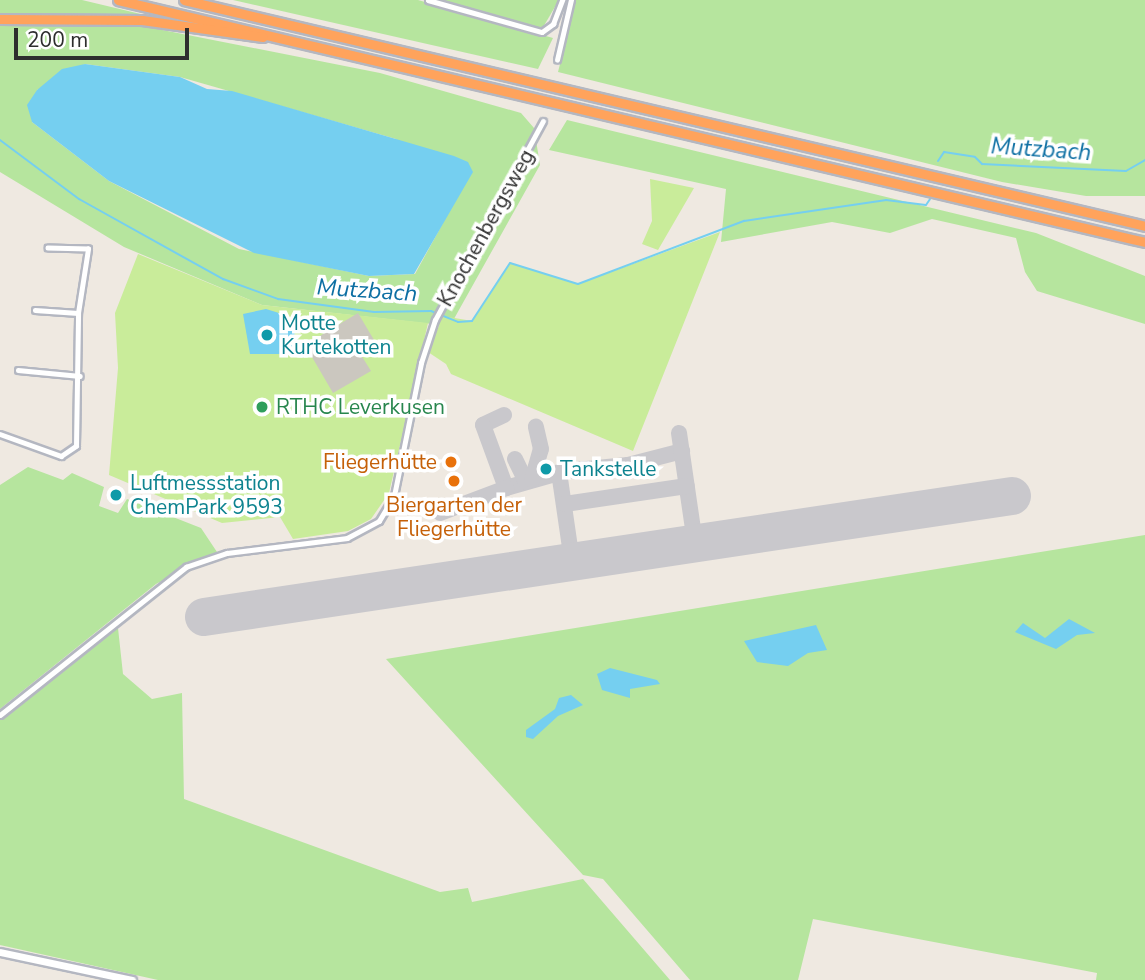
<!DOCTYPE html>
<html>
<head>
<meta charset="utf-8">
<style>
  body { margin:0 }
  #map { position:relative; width:1145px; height:980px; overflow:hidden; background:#efe9e1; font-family:"Nunito Sans",sans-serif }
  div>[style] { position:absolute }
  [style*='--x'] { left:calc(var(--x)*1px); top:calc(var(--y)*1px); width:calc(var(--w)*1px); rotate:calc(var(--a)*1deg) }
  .green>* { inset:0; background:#b6e59e }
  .pitch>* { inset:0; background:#c9ec9a }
  .water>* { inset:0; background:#75cff0 }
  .stream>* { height:2px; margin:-1px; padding:0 1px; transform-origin:1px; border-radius:1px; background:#75cff0 }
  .taxiway>* { height:16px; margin:-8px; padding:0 8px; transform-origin:8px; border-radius:8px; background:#c9c8cc }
  .runway>* { height:38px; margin:-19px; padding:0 19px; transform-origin:19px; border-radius:19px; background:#c9c8cc }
  .building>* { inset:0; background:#cbc7bf }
  .roads { filter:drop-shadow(2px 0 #b4b7c1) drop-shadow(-2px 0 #b4b7c1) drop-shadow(0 2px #b4b7c1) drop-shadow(0 -2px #b4b7c1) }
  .street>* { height:4.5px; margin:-2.25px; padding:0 2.25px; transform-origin:2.25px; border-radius:2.25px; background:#fff }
  .secondary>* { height:7px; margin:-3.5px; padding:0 3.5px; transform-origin:3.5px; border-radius:3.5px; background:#fff }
  .highway>* { height:9px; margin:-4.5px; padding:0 4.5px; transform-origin:4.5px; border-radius:4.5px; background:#ffa35c }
  .dots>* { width:19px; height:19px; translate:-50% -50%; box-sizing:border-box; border:4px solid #fff; border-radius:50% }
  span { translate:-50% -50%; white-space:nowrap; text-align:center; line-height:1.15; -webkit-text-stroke:7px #fff; paint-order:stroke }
  .street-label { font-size:21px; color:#2e2e2e }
  .culture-label { font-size:21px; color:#0d838f }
  .left { translate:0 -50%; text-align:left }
  .leisure-label { font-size:21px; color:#27864d }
  .food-label { font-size:21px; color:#c56008 }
  .right { translate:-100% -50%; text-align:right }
  .water-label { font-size:23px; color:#0d6fa3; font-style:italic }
  .scale { position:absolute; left:14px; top:28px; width:175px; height:32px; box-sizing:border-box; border:4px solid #2e2e2e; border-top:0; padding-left:9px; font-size:21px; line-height:24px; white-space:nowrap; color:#2e2e2e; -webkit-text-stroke:5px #fff; paint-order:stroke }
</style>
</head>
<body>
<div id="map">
  <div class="green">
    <i style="clip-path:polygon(0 0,82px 0,149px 16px,0 15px)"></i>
    <i style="clip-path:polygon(233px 0,418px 0,553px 38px,538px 69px)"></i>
    <i style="clip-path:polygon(437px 0,559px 0,542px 29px)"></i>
    <i style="clip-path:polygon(576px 0,1145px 0,1145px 196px,1086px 196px,1002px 182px,558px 72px)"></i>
    <i style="clip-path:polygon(evenodd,0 23px,132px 24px,380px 73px,521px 113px,534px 128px,540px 165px,450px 326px,262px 305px,124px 247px,0 172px,0 23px,85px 64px,180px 77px,396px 139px,443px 223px,415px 274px,369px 276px,239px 249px,109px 181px,32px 122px,37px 90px,85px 64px)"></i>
    <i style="clip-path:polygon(567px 120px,1036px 233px,1145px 276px,1145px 324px,1037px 291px,1025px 272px,1016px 238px,932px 219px,890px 233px,832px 222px,721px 242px,726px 189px,549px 150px)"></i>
    <i style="clip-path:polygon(28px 467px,63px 480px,72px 473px,104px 487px,99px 506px,118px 513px,127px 499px,201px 528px,217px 552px,156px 584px,0 709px,0 485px)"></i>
    <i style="clip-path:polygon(1145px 535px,1145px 980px,1096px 980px,1097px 973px,813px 919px,798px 980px,690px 980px,603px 879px,583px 875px,386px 659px)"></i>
    <i style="clip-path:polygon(118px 628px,123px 674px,152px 699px,182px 693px,184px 799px,440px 892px,468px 888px,472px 902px,583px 879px,670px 980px,158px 980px,0 945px,0 720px)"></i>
  </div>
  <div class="pitch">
    <i style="clip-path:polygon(650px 179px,694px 188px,658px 250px,642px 244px,652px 221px)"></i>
    <i style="clip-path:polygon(720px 232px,633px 451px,451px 374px,446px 364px,428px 352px,443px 316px,472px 321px,510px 263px,578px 284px)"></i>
    <i style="clip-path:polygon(138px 254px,262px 305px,428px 323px,389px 493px,371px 519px,348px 531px,293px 539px,280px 517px,222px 523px,109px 475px,118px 368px,115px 313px)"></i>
  </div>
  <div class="water">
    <i style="clip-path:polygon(85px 64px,180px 77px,207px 89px,232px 91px,454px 156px,468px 162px,473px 172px,414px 274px,369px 276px,254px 253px,109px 181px,32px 122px,27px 105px,37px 90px,62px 69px)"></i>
    <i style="clip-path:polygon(266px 309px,279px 313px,295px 331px,291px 354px,250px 354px,243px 314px)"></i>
    <i style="clip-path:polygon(1069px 619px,1095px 633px,1077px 635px,1056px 649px,1015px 632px,1023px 623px,1045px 638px)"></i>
    <i style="clip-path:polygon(816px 625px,827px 650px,808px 653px,788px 666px,757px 662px,744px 641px)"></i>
    <i style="clip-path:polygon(610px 668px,657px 680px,660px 684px,630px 689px,630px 698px,602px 690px,597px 674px)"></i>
    <i style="clip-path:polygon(571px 695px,583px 705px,558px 716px,533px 739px,526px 737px,526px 730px,555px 709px,559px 698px)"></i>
  </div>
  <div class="stream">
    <i style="--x:0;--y:140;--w:99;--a:36.8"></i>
    <i style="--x:79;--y:199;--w:165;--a:29.1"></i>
    <i style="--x:223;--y:279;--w:59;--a:20"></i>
    <i style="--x:278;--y:299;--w:97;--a:7.7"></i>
    <i style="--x:374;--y:312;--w:57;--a:-1"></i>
    <i style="--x:431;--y:311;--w:29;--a:22"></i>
    <i style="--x:458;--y:322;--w:14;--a:-4"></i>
    <i style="--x:472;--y:321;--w:69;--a:-56.8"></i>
    <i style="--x:510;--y:263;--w:71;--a:17.2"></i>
    <i style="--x:578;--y:284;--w:178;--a:-20.8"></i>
    <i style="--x:744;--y:221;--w:144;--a:-8.4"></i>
    <i style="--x:886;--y:200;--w:40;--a:7.1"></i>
    <i style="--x:926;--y:205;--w:7;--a:-56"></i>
    <i style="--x:938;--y:161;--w:11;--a:-56"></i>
    <i style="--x:944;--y:152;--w:31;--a:9"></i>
    <i style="--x:975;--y:157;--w:10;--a:45"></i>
    <i style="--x:982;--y:164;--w:144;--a:2.8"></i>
    <i style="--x:1126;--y:171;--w:22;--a:-30"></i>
  </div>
  <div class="taxiway">
    <i style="--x:504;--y:415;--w:23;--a:155"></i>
    <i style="--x:483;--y:425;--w:67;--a:69.9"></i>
    <i style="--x:506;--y:488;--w:62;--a:-15.8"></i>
    <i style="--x:566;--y:471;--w:62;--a:-5.5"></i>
    <i style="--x:628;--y:465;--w:56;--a:-14.5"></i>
    <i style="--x:679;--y:433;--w:111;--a:81.7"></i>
    <i style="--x:515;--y:459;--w:25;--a:64"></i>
    <i style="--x:559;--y:472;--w:90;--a:81.7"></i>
    <i style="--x:532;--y:480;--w:32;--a:-74"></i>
    <i style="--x:541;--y:449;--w:23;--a:-103"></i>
    <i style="--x:565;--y:504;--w:123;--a:-8.4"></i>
    <i style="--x:440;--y:513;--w:71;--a:-20.7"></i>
  </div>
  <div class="runway">
    <i style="--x:204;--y:617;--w:817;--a:-8.52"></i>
  </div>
  <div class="building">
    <i style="clip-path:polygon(358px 313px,377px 345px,361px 355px,371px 371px,333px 393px,305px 345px)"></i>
  </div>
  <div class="roads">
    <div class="street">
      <i style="--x:428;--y:0;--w:118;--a:15.7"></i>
      <i style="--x:542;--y:32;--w:14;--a:-36"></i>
      <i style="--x:553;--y:24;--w:26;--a:-69"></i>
      <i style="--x:557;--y:60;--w:62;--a:-76.9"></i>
      <i style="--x:35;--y:310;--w:43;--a:4"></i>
      <i style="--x:18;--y:370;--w:62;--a:5.5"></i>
      <i style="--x:0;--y:434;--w:65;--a:19.8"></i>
      <i style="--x:61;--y:456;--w:18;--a:-34"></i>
      <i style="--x:76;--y:446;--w:133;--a:-89.1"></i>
      <i style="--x:78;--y:313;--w:65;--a:-81.1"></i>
      <i style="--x:88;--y:249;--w:40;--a:-178.6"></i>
      <i style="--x:0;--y:715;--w:238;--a:-38.5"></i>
      <i style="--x:186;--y:567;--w:43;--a:-18.9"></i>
      <i style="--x:227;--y:553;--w:121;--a:-7.1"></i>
      <i style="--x:347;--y:538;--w:36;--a:-28"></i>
      <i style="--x:379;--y:521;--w:29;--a:-59"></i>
      <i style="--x:394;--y:496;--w:136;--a:-78.5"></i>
      <i style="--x:421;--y:363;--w:45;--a:-72"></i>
      <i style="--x:435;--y:320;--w:226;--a:-61.5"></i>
    </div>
    <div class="secondary">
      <i style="--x:0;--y:952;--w:135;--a:12"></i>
    </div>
    <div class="highway">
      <i style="--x:118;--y:0;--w:1055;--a:13.26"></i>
      <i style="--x:184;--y:0;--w:987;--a:13.23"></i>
      <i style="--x:0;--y:19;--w:142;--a:0.4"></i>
      <i style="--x:142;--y:20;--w:122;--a:8"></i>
    </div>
  </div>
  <div class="dots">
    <i style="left:267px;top:335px;background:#0f9aa8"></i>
    <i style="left:262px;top:407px;background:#2e9e5b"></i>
    <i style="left:451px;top:462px;background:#e8710a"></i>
    <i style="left:546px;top:469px;background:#0f9aa8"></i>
    <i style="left:454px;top:481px;background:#e8710a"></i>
    <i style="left:116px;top:495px;background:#0f9aa8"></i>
  </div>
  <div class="street-label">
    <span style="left:486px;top:228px;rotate:-61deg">Knochenbergsweg</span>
  </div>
  <div class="culture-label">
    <span class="left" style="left:281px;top:335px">Motte<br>Kurtekotten</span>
    <span class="left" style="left:560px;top:469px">Tankstelle</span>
    <span class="left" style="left:130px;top:495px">Luftmessstation<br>ChemPark 9593</span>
  </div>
  <div class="leisure-label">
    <span class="left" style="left:276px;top:407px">RTHC Leverkusen</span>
  </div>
  <div class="food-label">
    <span class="right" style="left:437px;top:462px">Fliegerhütte</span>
    <span style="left:454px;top:517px">Biergarten der<br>Fliegerhütte</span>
  </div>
  <div class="water-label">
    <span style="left:1041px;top:150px;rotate:4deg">Mutzbach</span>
    <span style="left:367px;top:291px;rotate:4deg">Mutzbach</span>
  </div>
  <div class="scale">200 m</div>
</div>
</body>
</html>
